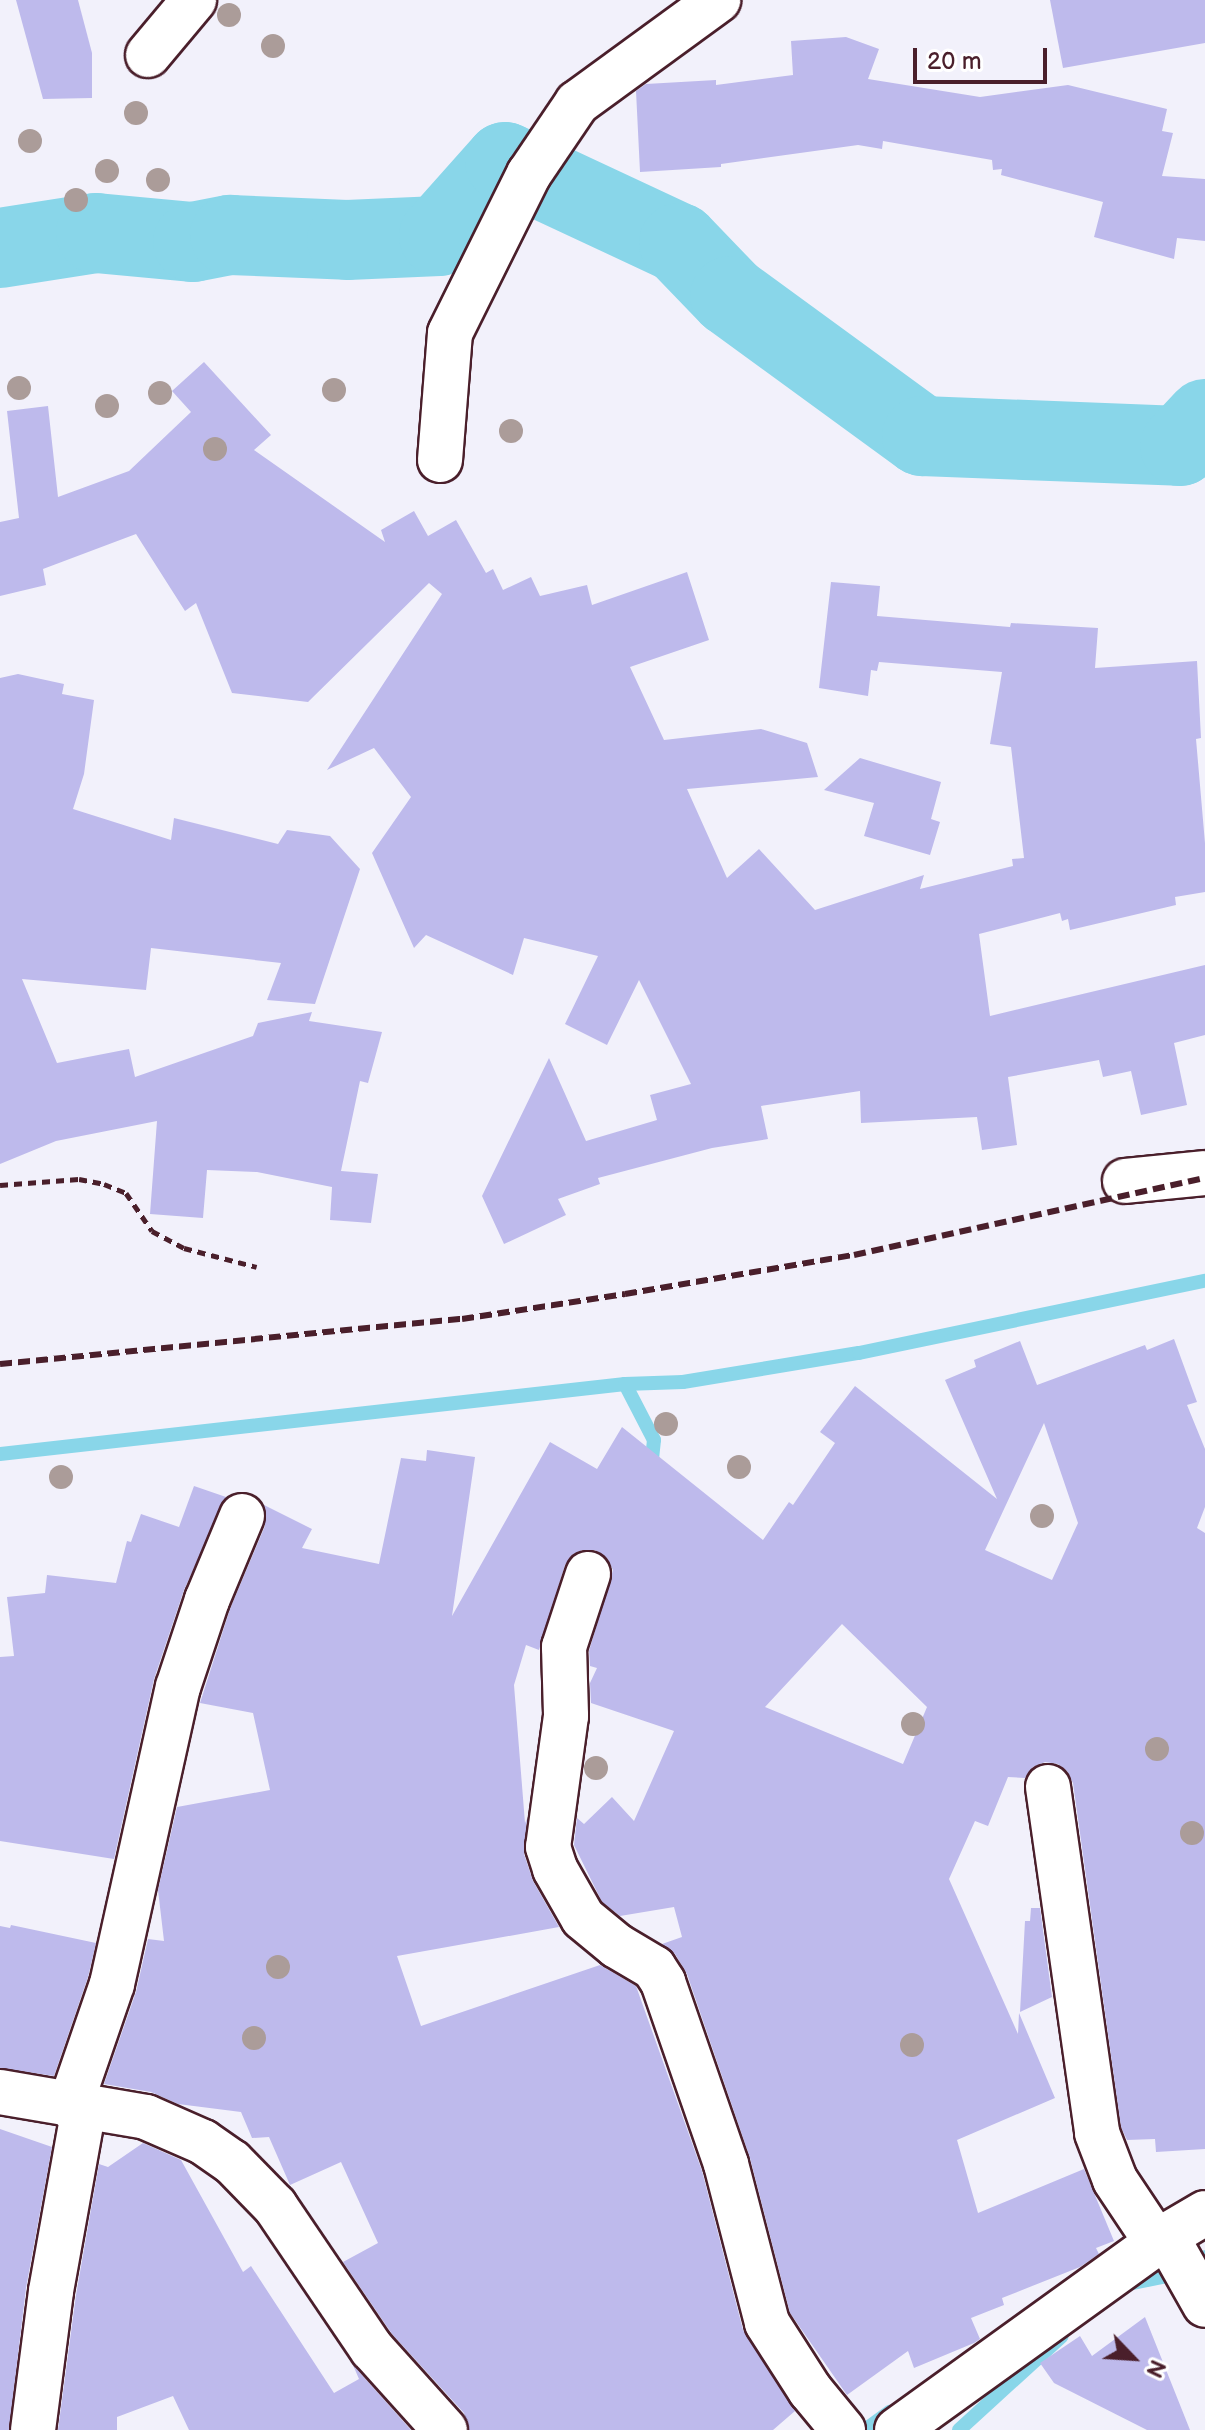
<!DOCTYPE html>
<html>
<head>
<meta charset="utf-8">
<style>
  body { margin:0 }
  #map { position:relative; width:1205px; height:2430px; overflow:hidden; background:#f2f1fb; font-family:"Balsamiq Sans",sans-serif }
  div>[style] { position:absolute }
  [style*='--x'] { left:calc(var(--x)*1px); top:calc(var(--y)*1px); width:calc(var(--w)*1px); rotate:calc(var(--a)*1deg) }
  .stream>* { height:14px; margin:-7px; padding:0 7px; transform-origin:7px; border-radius:7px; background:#89d6e9 }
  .river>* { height:80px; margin:-40px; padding:0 40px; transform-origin:40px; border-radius:40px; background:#89d6e9 }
  .building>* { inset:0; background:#bebaec }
  .path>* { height:5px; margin-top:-2.5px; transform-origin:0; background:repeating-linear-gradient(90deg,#4a1f2b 0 8px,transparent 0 14px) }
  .roads { filter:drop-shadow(2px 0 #4a1f2b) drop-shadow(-2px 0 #4a1f2b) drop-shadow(0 2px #4a1f2b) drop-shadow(0 -2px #4a1f2b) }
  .minor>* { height:44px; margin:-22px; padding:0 22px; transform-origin:22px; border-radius:22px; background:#fff }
  .rail>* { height:6px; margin-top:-3px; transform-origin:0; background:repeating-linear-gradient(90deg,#4a1f2b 0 12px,transparent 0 18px) }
  .trees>* { width:24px; height:24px; margin:-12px; border-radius:50%; background:#ab9c99 }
  span { translate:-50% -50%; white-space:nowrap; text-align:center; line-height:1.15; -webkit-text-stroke:6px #fff; paint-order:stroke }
  .north { position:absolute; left:1093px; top:2318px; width:80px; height:80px; -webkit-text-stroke:6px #fff; paint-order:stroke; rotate:115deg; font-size:22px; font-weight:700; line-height:32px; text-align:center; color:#4a1f2b }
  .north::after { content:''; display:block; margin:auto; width:28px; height:36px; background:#4a1f2b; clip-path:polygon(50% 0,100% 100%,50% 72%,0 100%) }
  .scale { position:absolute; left:913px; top:48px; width:134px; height:36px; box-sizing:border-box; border:4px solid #4a1f2b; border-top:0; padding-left:10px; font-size:24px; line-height:28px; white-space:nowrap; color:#4a1f2b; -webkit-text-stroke:6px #fff; paint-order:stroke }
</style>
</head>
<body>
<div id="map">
  <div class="stream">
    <i style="--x:625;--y:1384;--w:63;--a:62.6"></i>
    <i style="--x:654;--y:1440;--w:28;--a:96"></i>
    <i style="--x:0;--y:1454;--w:629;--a:-6.39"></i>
    <i style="--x:625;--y:1384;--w:58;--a:-2"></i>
    <i style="--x:683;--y:1382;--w:178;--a:-9.4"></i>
    <i style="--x:859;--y:1353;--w:353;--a:-11.8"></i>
    <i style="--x:1128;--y:2284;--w:59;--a:-11.7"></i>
    <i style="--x:1186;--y:2272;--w:24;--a:-38"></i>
    <i style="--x:865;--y:2430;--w:31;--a:-36"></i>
    <i style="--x:959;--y:2430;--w:139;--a:-42.4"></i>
  </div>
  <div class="river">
    <i style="--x:0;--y:248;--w:97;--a:-8.9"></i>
    <i style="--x:96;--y:233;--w:97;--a:5.3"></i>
    <i style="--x:193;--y:242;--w:38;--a:-11"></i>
    <i style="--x:230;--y:235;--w:117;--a:2.4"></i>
    <i style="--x:347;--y:240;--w:92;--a:-2.5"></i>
    <i style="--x:439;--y:236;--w:99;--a:-48.3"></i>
    <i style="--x:505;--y:162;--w:192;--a:25"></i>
    <i style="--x:679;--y:243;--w:74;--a:46.1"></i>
    <i style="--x:730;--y:296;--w:238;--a:36.1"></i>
    <i style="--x:922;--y:436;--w:258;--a:2.2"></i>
    <i style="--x:1180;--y:446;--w:37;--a:-47"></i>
  </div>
  <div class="building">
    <i style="clip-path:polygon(16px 0,78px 0,92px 53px,92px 98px,43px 99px)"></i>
    <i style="clip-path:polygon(1050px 0,1205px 0,1205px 43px,1063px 68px)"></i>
    <i style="clip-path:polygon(846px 37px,879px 49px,868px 79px,980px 97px,1068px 85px,1167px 109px,1162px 131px,1173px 133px,1162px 176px,1205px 179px,1205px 241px,1177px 238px,1174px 259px,1094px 237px,1103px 202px,1001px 175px,1002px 169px,993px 170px,992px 160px,883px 141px,882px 149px,858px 145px,721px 164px,721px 167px,640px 172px,636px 91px,646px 84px,716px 80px,716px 85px,793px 75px,791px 41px)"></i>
    <i style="clip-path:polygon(204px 362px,271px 435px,254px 450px,385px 542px,381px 530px,414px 511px,428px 536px,456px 520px,486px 573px,493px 569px,503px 590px,531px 577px,540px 596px,587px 585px,592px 605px,687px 572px,709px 640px,630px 667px,664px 740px,761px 729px,807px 743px,818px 777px,687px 789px,727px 878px,759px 849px,815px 910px,924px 875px,920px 889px,1013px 866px,1012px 859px,1024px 858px,1011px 747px,990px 744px,1002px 672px,879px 662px,877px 671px,871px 670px,868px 696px,819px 688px,831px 582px,880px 586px,877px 616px,1010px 627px,1011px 623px,1098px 628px,1095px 668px,1197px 661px,1201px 738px,1196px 739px,1205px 843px,1205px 892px,1175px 897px,1176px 905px,1070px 930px,1068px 919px,1062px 921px,1060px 913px,979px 934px,990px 1016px,1205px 965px,1205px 1035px,1174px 1043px,1187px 1105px,1141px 1115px,1131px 1071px,1103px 1077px,1099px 1060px,1008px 1077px,1017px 1145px,982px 1150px,977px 1117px,861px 1123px,860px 1091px,761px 1106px,768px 1139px,712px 1148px,598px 1178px,600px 1184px,558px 1199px,566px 1215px,504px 1244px,482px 1196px,549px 1058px,586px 1141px,657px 1120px,650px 1095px,691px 1084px,639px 980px,607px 1045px,565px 1024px,598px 956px,524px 938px,513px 975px,426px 935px,414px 948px,372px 853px,411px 797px,374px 748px,327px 770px,442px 594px,429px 583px,308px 702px,232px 693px,196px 603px,185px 611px,136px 534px,43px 569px,46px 585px,0 596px,0 522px,19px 518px,7px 411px,48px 406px,58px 497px,129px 471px,191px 412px,172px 391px)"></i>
    <i style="clip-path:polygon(18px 674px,64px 684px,62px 694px,94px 700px,84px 774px,73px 809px,171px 840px,174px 818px,278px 844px,287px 830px,330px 836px,360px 869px,315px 1004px,267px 1000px,281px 963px,151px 948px,146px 990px,22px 979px,57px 1063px,129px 1049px,135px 1077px,253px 1036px,258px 1023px,312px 1012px,309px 1021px,382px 1032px,368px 1083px,360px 1081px,341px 1171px,378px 1174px,371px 1223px,330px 1220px,332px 1187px,257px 1172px,207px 1170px,203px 1218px,150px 1214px,157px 1121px,56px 1141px,0 1164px,0 678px)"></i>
    <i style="clip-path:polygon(860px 758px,941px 782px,931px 819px,940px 822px,930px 855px,864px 836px,874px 803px,824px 790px)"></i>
    <i style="clip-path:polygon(evenodd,1174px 1339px,1197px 1402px,1187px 1405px,1205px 1449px,1205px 1507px,1197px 1528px,1205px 1533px,1205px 2149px,1156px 2152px,1155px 2139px,1127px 2140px,1121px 2127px,1073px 1783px,1067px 1771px,1058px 1764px,1045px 1762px,1033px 1767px,1025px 1778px,1008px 1777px,988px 1826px,975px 1821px,949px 1879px,1018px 2034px,1019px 2013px,1055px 2098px,957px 2140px,978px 2213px,1084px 2169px,1114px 2241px,1096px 2248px,1099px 2254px,1080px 2267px,1002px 2298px,1004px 2305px,971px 2318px,980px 2339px,974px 2343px,914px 2368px,908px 2351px,847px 2395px,790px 2313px,750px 2158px,687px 1974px,675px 1954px,662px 1944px,682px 1937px,674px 1907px,620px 1916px,602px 1902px,574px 1845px,577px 1818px,584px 1824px,612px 1797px,634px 1821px,674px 1731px,591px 1703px,590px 1683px,597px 1668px,590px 1666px,589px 1651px,613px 1570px,607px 1558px,595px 1550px,582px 1550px,572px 1555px,565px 1565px,539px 1650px,526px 1645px,514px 1685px,525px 1823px,527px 1819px,524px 1854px,533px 1881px,559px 1927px,397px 1956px,421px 2026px,600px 1965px,636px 1986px,702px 2171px,743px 2330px,795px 2411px,773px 2430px,469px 2430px,464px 2413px,392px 2334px,343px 2262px,378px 2243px,341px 2162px,290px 2185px,269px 2137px,252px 2138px,241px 2112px,178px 2104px,151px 2092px,104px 2084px,136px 1992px,148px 1939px,164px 1941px,158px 1890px,177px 1807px,270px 1790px,253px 1713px,200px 1703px,230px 1609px,265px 1526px,264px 1505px,312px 1529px,302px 1548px,379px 1564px,401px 1458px,426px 1461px,427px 1450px,475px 1457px,452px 1616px,550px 1442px,597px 1469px,622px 1427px,763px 1540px,789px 1502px,793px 1505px,835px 1443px,820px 1432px,855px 1386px,997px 1499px,945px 1380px,976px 1367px,974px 1360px,1020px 1341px,1037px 1385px,1145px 1345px,1147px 1350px,1174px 1339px,1044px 1423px,1078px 1523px,1052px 1580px,985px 1550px,1044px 1423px,1174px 1339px,842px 1624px,927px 1707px,903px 1764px,765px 1707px,842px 1624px)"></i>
    <i style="clip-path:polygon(194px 1486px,226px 1497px,184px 1590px,154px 1679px,114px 1859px,0 1841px,0 1657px,14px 1656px,7px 1597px,45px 1593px,47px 1575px,116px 1583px,127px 1541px,131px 1542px,141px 1514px,179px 1527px)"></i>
    <i style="clip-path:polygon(1031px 1908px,1040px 1908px,1052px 1997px,1020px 2012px,1025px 1921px,1030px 1921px)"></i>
    <i style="clip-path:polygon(11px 1925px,96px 1943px,88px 1977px,54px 2076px,0 2068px,0 1926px,10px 1928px)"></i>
    <i style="clip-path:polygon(0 2129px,52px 2147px,26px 2288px,9px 2430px,0 2430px)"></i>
    <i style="clip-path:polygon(143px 2143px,181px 2160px,243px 2272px,251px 2266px,334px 2393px,359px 2379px,353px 2365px,411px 2430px,189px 2430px,173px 2396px,117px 2417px,117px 2430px,58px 2430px,76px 2295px,99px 2164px,108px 2167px)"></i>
    <i style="clip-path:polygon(1145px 2317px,1190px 2430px,1147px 2430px,1054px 2383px,1040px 2363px,1080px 2336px,1092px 2356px)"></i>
  </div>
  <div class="path">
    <i style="--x:0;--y:1185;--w:79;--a:-4.3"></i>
    <i style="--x:79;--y:1179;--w:25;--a:11"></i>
    <i style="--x:104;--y:1184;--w:24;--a:22"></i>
    <i style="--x:126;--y:1193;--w:46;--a:55.6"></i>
    <i style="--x:152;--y:1231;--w:36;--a:28"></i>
    <i style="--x:184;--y:1248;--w:75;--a:14.6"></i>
  </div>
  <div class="roads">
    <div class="minor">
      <i style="--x:148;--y:55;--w:72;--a:-50.1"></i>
      <i style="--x:440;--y:460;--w:127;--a:-85.5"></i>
      <i style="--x:450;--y:333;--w:178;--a:-63.6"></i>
      <i style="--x:529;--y:174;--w:86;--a:-55.9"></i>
      <i style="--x:577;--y:103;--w:175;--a:-36.1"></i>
      <i style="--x:1125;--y:1181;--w:80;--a:-5.7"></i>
      <i style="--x:588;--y:1574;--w:77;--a:108.2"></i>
      <i style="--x:564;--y:1647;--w:69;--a:88.3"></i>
      <i style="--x:566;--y:1716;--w:132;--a:97.8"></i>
      <i style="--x:548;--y:1847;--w:23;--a:72"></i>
      <i style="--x:555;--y:1869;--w:56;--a:60.3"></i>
      <i style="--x:583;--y:1918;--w:44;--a:39.5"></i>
      <i style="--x:617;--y:1946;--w:43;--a:30.7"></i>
      <i style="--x:654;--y:1968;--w:17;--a:57"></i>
      <i style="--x:663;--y:1982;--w:193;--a:70.9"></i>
      <i style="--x:726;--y:2164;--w:164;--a:75.5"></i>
      <i style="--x:767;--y:2323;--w:80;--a:57.3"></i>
      <i style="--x:810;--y:2390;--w:52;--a:50.5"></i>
      <i style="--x:1048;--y:1787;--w:349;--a:81.9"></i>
      <i style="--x:1097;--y:2133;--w:50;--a:69"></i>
      <i style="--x:1115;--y:2180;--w:76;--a:56.3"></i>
      <i style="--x:0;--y:2092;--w:148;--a:9.7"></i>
      <i style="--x:146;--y:2117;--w:62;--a:23.7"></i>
      <i style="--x:203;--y:2142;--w:35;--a:35"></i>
      <i style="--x:232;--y:2162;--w:62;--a:45.7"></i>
      <i style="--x:275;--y:2206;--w:173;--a:55.9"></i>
      <i style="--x:372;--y:2349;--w:109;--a:48"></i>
      <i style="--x:1166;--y:2236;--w:79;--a:60.5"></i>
      <i style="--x:33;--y:2430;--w:140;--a:-82.6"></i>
      <i style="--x:51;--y:2291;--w:180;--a:-79.8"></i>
      <i style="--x:83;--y:2114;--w:15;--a:-148"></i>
      <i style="--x:70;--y:2106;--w:129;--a:-71"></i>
      <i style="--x:112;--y:1984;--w:304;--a:-77.5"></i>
      <i style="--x:178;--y:1687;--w:92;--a:-71.6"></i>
      <i style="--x:207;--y:1600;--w:91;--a:-67.4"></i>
      <i style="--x:897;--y:2430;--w:332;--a:-35.8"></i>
      <i style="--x:1166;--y:2236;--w:45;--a:-30.5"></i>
    </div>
  </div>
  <div class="rail">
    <i style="--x:0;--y:1364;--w:464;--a:-5.6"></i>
    <i style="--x:462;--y:1319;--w:165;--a:-8.7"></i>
    <i style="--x:625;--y:1294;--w:232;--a:-9.7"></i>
    <i style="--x:854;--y:1255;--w:359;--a:-12.4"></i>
  </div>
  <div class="trees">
    <i style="left:229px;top:15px"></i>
    <i style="left:273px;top:46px"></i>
    <i style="left:136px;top:113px"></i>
    <i style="left:30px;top:141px"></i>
    <i style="left:107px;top:171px"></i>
    <i style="left:158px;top:180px"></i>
    <i style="left:76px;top:200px"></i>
    <i style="left:19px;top:388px"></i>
    <i style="left:334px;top:390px"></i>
    <i style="left:160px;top:393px"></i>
    <i style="left:107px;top:406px"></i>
    <i style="left:511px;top:431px"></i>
    <i style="left:215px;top:449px"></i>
    <i style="left:666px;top:1424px"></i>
    <i style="left:739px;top:1467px"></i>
    <i style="left:61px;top:1477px"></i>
    <i style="left:1042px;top:1516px"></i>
    <i style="left:913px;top:1724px"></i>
    <i style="left:1157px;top:1749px"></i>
    <i style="left:596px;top:1768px"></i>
    <i style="left:1192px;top:1833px"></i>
    <i style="left:278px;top:1967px"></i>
    <i style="left:254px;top:2038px"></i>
    <i style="left:912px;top:2045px"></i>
  </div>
  <div class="north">N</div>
  <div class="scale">20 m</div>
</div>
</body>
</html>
